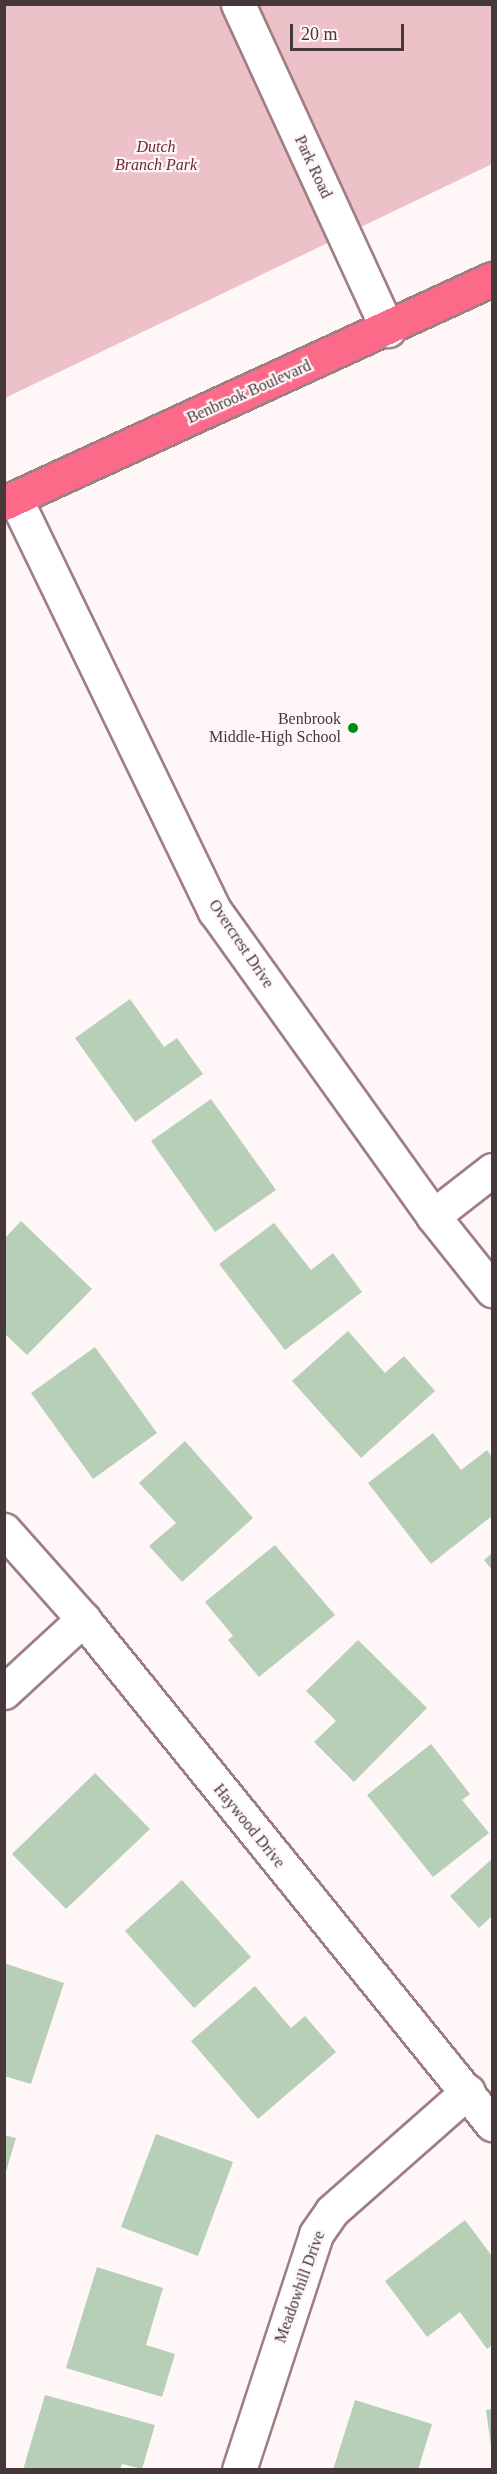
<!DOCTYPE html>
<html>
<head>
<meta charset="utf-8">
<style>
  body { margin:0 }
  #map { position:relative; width:497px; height:2474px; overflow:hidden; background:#fef6f7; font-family:Georgia,serif }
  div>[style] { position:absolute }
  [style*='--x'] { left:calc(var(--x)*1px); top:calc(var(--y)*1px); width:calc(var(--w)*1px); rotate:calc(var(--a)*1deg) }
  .green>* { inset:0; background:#ecc1c7 }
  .building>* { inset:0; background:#b8cfb7 }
  .roads { filter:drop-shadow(2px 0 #9f7e83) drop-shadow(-2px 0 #9f7e83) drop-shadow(0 2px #9f7e83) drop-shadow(0 -2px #9f7e83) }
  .minor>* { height:33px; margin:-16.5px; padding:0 16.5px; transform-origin:16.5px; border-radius:16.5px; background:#fff }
  .highway>* { height:33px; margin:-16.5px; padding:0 16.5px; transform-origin:16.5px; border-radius:16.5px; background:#fc6a8a }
  .dots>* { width:16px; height:16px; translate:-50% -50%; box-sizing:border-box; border:3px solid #fef6f7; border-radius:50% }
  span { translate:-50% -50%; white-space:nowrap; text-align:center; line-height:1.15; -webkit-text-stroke:4.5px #fef6f7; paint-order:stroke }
  .park-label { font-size:16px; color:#6d2b39; font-style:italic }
  .street-label { font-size:16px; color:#463739 }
  .poi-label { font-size:16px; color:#463739 }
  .right { translate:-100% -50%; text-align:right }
  .frame { position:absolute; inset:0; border:6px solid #463739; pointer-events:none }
  .scale { position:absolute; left:290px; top:24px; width:114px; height:27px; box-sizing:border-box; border:3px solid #463739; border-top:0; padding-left:8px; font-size:18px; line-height:21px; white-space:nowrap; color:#463739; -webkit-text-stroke:4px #fef6f7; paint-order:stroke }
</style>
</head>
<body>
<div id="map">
  <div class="green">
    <i style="clip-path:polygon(5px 5px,492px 5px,492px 164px,5px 398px)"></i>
  </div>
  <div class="building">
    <i style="clip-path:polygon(130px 999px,164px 1047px,177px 1038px,203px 1074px,135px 1122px,75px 1038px)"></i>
    <i style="clip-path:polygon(211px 1099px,276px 1190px,215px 1232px,151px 1141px)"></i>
    <i style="clip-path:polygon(21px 1221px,92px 1289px,27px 1355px,4px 1333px,4px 1239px)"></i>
    <i style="clip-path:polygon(274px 1223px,311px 1270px,333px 1253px,362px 1292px,285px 1350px,219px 1264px)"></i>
    <i style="clip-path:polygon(348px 1331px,385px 1373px,404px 1356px,435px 1391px,361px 1458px,292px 1381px)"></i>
    <i style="clip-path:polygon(95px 1347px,157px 1433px,93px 1479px,31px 1393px)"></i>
    <i style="clip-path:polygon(433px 1433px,461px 1470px,487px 1450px,492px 1457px,492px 1516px,431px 1564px,368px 1483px)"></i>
    <i style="clip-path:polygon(185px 1441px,253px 1518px,182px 1582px,149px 1546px,176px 1523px,139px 1483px)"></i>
    <i style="clip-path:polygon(275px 1545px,335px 1615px,259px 1677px,228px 1640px,233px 1636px,205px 1602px)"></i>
    <i style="clip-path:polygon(492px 1553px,492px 1570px,484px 1560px)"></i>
    <i style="clip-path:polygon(358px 1640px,427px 1708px,354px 1782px,314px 1742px,336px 1721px,306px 1691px)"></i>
    <i style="clip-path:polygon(431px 1744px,470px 1794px,462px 1800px,489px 1833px,433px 1877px,367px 1795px)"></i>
    <i style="clip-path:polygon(95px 1773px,150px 1829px,66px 1909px,12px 1854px)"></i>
    <i style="clip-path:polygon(492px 1859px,492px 1916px,479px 1928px,450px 1896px)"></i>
    <i style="clip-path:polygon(182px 1880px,251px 1957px,194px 2008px,125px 1931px)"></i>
    <i style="clip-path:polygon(4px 1963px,64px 1983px,31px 2084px,4px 2076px)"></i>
    <i style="clip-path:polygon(255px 1986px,291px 2028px,305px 2016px,336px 2052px,258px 2119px,191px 2041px)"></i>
    <i style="clip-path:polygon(156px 2134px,233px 2162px,198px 2256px,121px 2227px)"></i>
    <i style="clip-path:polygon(4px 2135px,16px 2138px,5px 2175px,4px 2174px)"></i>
    <i style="clip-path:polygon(465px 2220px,492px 2256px,492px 2345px,487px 2349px,460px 2312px,427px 2337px,385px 2281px)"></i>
    <i style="clip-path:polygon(97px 2267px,163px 2288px,146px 2345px,175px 2354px,162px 2397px,66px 2368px)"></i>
    <i style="clip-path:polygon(45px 2395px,155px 2425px,142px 2469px,122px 2464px,120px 2470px,23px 2470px)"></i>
    <i style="clip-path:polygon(355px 2400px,432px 2424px,418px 2470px,333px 2470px)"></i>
    <i style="clip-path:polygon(492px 2409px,492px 2446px,491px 2446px,486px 2410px)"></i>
  </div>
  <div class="roads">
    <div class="minor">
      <i style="--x:238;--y:4;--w:359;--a:65.3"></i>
      <i style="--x:15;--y:498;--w:459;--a:64.2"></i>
      <i style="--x:215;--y:911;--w:375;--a:54.4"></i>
      <i style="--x:433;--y:1216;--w:95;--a:51.4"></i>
      <i style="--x:433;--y:1216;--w:75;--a:-37.9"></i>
      <i style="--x:4;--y:1530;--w:119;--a:48.4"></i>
      <i style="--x:83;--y:1619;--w:650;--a:51"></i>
      <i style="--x:4;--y:1692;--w:108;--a:-42.7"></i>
      <i style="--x:239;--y:2470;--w:248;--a:-71.9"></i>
      <i style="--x:316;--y:2234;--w:28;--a:-55"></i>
      <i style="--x:332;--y:2211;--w:181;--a:-41.4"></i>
    </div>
    <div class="highway">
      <i style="--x:4;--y:503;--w:537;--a:-24.66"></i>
    </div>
  </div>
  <div class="dots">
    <i style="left:353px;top:728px;background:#008a16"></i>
  </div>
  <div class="park-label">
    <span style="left:156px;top:156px">Dutch<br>Branch Park</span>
  </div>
  <div class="street-label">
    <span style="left:313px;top:167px;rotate:65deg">Park Road</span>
    <span style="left:249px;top:392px;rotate:-24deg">Benbrook Boulevard</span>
    <span style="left:241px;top:944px;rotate:56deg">Overcrest Drive</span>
    <span style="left:249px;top:1826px;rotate:51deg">Haywood Drive</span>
    <span style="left:300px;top:2287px;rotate:-70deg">Meadowhill Drive</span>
  </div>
  <div class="poi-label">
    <span class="right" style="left:341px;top:728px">Benbrook<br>Middle-High School</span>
  </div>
  <div class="frame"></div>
  <div class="scale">20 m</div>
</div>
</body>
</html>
